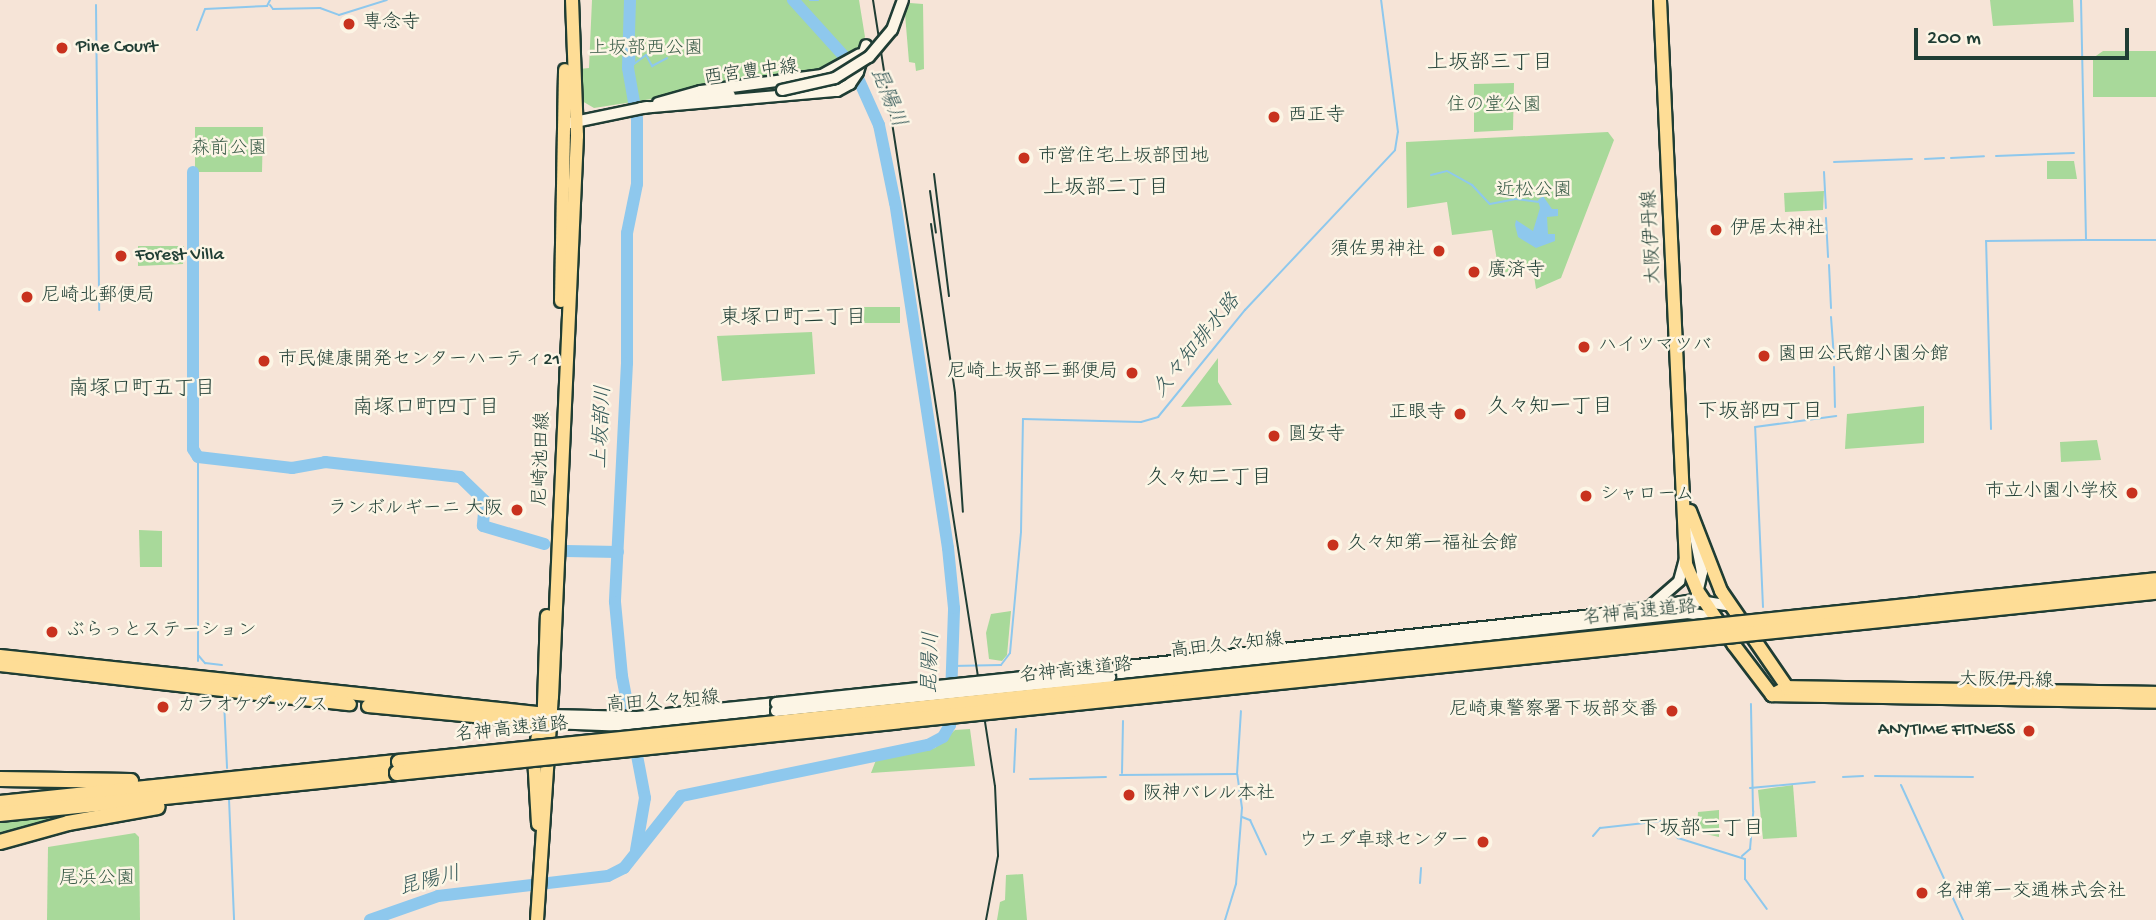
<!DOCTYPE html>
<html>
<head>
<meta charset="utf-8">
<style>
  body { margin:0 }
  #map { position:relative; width:2156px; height:920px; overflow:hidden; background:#f6e4d7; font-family:"Gochi Hand","Klee One",sans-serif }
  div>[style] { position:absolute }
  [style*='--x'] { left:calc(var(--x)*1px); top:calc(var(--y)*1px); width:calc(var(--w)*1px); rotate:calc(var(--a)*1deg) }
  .green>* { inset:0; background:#a8d99a }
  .water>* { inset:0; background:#8ec8ed }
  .stream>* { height:2px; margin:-1px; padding:0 1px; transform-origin:1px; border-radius:1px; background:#8ec8ed }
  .river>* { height:12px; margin:-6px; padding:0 6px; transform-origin:6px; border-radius:6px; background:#8ec8ed }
  .roads { filter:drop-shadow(2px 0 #1f3d34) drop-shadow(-2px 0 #1f3d34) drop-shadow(0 2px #1f3d34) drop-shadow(0 -2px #1f3d34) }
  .secondary>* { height:10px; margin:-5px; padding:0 5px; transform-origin:5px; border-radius:5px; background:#fcf5e5 }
  .primary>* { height:12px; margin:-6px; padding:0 6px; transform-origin:6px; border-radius:6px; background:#fedd96 }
  .highway>* { height:14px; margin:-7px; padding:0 7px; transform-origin:7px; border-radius:7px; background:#fedd96 }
  .rail>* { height:2px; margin:-1px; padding:0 1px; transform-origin:1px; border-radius:1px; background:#1f3d34 }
  .bridges { filter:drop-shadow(2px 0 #1f3d34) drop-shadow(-2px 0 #1f3d34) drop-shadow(0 2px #1f3d34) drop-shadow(0 -2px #1f3d34) }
  .secondary-bridge>* { height:10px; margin:-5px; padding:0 5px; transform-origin:5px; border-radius:5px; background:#fcf5e5 }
  .highway-bridge>* { height:14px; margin:-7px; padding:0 7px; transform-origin:7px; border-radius:7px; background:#fedd96 }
  .dots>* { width:19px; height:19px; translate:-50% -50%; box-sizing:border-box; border:4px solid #fcf5e5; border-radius:50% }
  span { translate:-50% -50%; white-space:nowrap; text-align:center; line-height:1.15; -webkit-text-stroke:5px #fcf5e5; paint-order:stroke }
  .poi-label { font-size:19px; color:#1f3d34 }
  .left { translate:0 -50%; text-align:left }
  .right { translate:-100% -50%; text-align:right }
  .park-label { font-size:19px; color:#3a5c48 }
  .street-label { font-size:19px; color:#1f3d34 }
  .neighbourhood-label { font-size:21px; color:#1f3d34 }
  .water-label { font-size:21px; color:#355959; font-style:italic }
  .scale { position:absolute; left:1914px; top:28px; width:215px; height:32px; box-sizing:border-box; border:4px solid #1f3d34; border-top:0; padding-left:9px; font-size:21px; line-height:24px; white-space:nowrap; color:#1f3d34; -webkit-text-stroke:5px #fcf5e5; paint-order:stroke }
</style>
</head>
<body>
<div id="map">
  <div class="green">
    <i style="clip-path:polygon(592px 0,859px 0,865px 37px,853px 56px,819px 73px,594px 108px,582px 101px,579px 69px,589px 68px)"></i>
    <i style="clip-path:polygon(1990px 0,2073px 0,2074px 22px,1993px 26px)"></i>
    <i style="clip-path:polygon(910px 3px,923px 4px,924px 69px,916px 71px,915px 63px,909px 62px,905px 14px)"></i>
    <i style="clip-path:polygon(2103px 51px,2156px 51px,2156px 97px,2093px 97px,2093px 58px)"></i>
    <i style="clip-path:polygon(1514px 83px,1513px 130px,1474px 132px,1474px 84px)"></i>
    <i style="clip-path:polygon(195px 127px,263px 127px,262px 172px,195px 172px)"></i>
    <i style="clip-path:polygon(1608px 132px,1614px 140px,1561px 278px,1536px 289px,1533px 269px,1499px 273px,1492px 230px,1452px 235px,1447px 202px,1407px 208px,1406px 142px)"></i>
    <i style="clip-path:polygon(2047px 161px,2074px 161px,2077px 179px,2047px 179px)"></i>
    <i style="clip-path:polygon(1824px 191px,1823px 210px,1785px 212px,1784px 193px)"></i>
    <i style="clip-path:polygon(138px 246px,184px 246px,183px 264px,138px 266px)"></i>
    <i style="clip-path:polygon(861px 307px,900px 307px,900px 323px,861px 323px)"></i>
    <i style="clip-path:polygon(812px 332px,815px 374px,722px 381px,717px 336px)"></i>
    <i style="clip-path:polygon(1218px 358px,1218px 382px,1232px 405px,1181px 407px)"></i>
    <i style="clip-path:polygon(1924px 406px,1924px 443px,1845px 449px,1847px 414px)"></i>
    <i style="clip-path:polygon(2097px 440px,2101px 460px,2061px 462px,2060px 442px)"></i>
    <i style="clip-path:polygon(139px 530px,162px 531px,162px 567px,140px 567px)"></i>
    <i style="clip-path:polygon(1011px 611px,1007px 655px,1002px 661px,989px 659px,986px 633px,991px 614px)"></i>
    <i style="clip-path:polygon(970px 729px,975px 766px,871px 773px,876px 760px,935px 748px,955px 730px)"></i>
    <i style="clip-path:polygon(1793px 785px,1797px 837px,1763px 839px,1758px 790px)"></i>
    <i style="clip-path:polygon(96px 809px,41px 826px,0 832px,0 821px)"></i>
    <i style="clip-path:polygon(1719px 810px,1719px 837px,1697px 832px,1698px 812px)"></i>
    <i style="clip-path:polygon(135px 833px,139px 837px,140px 920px,47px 920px,48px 847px)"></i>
    <i style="clip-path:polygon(1023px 874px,1027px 920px,997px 920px,1000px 902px,1005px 900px,1006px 875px)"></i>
  </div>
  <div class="water">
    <i style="clip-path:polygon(1543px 196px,1552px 209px,1558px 209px,1558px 216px,1547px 217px,1548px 234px,1555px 234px,1555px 241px,1536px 248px,1518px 237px,1515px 225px,1516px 220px,1533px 231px,1540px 208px,1538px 200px)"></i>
  </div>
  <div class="stream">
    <i style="--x:810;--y:0;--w:8;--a:0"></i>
    <i style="--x:2081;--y:0;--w:240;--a:88.8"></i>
    <i style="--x:2086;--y:240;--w:70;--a:0"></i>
    <i style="--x:96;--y:5;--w:305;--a:89.4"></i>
    <i style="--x:270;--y:5;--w:5;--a:53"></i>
    <i style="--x:273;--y:9;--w:47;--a:-1.2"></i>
    <i style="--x:320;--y:8;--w:20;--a:20"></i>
    <i style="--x:339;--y:15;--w:50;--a:-17.4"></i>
    <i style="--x:197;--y:30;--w:22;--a:-69"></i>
    <i style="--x:205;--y:9;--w:62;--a:-2.8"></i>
    <i style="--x:267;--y:6;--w:7;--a:-63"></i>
    <i style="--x:629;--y:38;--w:6;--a:0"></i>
    <i style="--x:635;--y:38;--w:26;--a:92"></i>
    <i style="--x:634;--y:64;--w:15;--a:-37"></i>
    <i style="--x:646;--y:55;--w:13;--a:61"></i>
    <i style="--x:652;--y:66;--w:17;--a:-28"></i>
    <i style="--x:1996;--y:156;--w:78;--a:-2.2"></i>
    <i style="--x:1951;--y:158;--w:33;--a:-3"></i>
    <i style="--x:1925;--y:159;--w:19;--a:-3"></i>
    <i style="--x:1834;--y:162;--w:78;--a:-2.2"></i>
    <i style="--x:1824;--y:172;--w:36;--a:87"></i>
    <i style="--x:1431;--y:175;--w:16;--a:-14"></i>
    <i style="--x:1447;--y:171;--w:29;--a:29"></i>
    <i style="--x:1472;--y:185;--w:26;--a:47"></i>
    <i style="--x:1490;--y:204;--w:25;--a:-11"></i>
    <i style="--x:1515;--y:199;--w:24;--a:7"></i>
    <i style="--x:1826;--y:218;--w:39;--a:87"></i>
    <i style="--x:1829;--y:265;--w:43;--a:87.3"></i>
    <i style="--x:1831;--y:317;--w:41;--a:85.8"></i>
    <i style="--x:1834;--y:367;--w:40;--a:88.6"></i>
    <i style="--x:1991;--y:429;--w:188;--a:-91.5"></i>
    <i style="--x:1986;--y:241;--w:99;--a:-0.6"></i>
    <i style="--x:1763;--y:607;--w:180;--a:-92.5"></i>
    <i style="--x:1755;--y:427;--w:82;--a:-7.7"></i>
    <i style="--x:198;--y:655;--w:11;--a:49"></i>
    <i style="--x:205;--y:663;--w:17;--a:7"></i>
    <i style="--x:198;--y:661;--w:204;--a:-90"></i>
    <i style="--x:952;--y:666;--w:49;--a:-1.2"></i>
    <i style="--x:1001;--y:665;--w:15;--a:-53"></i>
    <i style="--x:1010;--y:653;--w:121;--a:-84.8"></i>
    <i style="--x:1021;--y:532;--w:113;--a:-89"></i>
    <i style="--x:1023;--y:419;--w:118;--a:1.5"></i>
    <i style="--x:1141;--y:422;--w:18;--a:-16"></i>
    <i style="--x:1158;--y:417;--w:138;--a:-50.9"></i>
    <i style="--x:1245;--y:310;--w:219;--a:-46.8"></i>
    <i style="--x:1395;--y:150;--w:18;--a:-81"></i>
    <i style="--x:1398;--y:132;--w:133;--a:-97.3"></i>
    <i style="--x:224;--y:701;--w:67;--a:87.4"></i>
    <i style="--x:1014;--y:772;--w:43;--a:-87.3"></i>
    <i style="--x:1122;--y:773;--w:52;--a:-88.9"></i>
    <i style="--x:1120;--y:775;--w:117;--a:-0.5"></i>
    <i style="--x:1237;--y:774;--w:63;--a:-86.4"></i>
    <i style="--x:1875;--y:776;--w:98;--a:0.6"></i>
    <i style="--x:1843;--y:777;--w:20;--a:-3"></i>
    <i style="--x:1030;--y:779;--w:76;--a:-1.5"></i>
    <i style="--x:1901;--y:785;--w:149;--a:65.3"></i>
    <i style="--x:1750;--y:788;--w:65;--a:-5.3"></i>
    <i style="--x:229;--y:799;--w:121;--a:87.6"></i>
    <i style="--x:1242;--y:817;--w:9;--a:21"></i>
    <i style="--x:1250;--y:820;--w:38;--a:65"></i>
    <i style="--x:1593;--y:836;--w:11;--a:-49"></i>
    <i style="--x:1600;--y:828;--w:63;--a:-6.3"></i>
    <i style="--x:1663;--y:821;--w:23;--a:49"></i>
    <i style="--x:1678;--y:838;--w:70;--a:17.4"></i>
    <i style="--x:1745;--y:859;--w:20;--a:90"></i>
    <i style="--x:1745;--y:879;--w:37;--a:54"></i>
    <i style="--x:1742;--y:856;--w:11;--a:-41"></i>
    <i style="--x:1750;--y:849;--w:38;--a:-85"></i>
    <i style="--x:1753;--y:811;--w:107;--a:-91.1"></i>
    <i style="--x:1420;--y:883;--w:15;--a:-86"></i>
    <i style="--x:1225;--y:920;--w:38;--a:-73"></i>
    <i style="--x:1236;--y:884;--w:76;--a:-85.5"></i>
    <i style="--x:1242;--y:808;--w:34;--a:-98"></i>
  </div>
  <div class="river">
    <i style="--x:630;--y:0;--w:68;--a:91.7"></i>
    <i style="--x:628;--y:68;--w:52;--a:80"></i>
    <i style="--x:637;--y:119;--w:65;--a:90"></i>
    <i style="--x:637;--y:184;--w:50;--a:101.5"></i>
    <i style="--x:627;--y:233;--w:130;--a:90"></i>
    <i style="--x:627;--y:363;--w:239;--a:92.9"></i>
    <i style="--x:615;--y:602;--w:74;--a:84.6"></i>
    <i style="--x:622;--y:676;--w:124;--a:79.3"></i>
    <i style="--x:645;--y:798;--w:53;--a:99.8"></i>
    <i style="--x:193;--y:172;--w:277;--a:90"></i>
    <i style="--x:193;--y:449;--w:9;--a:58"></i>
    <i style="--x:198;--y:457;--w:95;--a:6.7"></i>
    <i style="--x:292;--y:468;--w:34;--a:-10"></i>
    <i style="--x:325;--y:462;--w:136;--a:6.3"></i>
    <i style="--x:460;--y:477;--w:35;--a:44"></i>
    <i style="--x:485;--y:501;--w:25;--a:95"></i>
    <i style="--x:483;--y:526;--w:64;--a:16.4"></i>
    <i style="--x:566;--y:551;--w:52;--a:1.1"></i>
    <i style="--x:370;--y:920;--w:72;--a:-19.4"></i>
    <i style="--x:438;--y:896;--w:171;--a:-6.7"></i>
    <i style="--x:608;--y:876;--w:18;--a:-27"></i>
    <i style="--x:624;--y:868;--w:92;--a:-51.6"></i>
    <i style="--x:681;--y:796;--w:252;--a:-11.7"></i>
    <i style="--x:928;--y:745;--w:17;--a:-28"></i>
    <i style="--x:943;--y:737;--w:14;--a:-60"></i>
    <i style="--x:950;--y:725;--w:117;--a:-88"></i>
    <i style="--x:954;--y:608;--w:60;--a:-95.7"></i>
    <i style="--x:948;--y:548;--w:349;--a:-98.7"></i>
    <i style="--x:895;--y:203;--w:80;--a:-101.6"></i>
    <i style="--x:879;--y:125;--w:66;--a:-114.2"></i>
    <i style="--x:852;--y:65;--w:88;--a:-132.2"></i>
  </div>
  <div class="roads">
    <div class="secondary">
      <i style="--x:690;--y:99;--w:40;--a:-5.7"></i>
      <i style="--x:658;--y:103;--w:45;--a:-15.6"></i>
      <i style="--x:701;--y:91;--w:122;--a:-7.5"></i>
      <i style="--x:822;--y:75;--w:43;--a:-28.9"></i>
      <i style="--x:641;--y:108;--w:197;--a:-5"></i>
      <i style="--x:837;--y:91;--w:15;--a:-28"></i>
      <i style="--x:850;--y:84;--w:14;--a:-56"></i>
      <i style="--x:858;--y:72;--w:28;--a:-73"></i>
      <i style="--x:570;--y:123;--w:79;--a:-11.7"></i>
      <i style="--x:1694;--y:531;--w:42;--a:79"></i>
      <i style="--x:1702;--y:572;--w:23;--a:103"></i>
      <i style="--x:1653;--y:604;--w:35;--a:-41"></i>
      <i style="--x:1679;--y:581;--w:23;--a:-75"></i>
      <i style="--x:1109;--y:668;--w:514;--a:-6.25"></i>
      <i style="--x:1620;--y:612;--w:75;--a:-9.2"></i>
      <i style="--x:1694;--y:600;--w:36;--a:9"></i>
      <i style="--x:1110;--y:677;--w:582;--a:-6.32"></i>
      <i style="--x:1688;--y:613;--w:18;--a:9"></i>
      <i style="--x:1706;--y:616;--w:17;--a:45"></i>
      <i style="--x:550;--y:715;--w:87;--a:1.3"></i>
      <i style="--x:637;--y:717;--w:140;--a:-5.8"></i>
      <i style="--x:549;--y:723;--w:80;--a:2.1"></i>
      <i style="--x:629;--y:726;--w:148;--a:-5.8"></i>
    </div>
    <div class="primary">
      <i style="--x:1660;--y:0;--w:565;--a:87.36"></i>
      <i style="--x:1686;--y:564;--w:28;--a:67"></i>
      <i style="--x:1697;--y:590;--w:66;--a:56.1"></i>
      <i style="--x:1734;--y:645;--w:63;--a:52.8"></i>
      <i style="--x:1772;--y:695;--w:384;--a:1"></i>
      <i style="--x:561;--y:301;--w:231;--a:-89"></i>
      <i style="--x:1690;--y:511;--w:86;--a:68.8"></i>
      <i style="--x:1721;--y:591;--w:116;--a:55.5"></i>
      <i style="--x:0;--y:656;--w:549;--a:6.06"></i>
      <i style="--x:0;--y:665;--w:352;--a:6.4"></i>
      <i style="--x:1772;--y:695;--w:17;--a:-28"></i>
      <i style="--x:1787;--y:687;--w:369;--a:0.9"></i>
      <i style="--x:368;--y:706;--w:182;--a:5.4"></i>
      <i style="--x:543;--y:734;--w:118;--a:-88.1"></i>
      <i style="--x:538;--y:824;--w:68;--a:-93.4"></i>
      <i style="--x:534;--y:756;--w:33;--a:-79"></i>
      <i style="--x:537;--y:920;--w:224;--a:-86.2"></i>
      <i style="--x:552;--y:697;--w:562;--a:-87.45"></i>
      <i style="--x:577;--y:136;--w:136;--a:-92.1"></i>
    </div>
    <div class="highway">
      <i style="--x:0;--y:779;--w:131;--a:0.9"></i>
      <i style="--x:0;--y:803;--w:401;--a:-5.9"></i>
      <i style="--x:0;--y:814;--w:399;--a:-5.9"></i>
      <i style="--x:0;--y:842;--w:71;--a:-15.6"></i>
      <i style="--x:68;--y:823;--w:91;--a:-10.1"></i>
    </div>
  </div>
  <div class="rail">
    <i style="--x:873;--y:0;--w:795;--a:81.18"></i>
    <i style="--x:995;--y:786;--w:70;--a:87.5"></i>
    <i style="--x:998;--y:856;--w:65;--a:100.6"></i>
    <i style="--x:934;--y:174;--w:123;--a:83"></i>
    <i style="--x:930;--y:191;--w:42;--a:81.9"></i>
    <i style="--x:931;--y:224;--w:171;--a:81.9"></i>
    <i style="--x:955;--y:393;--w:119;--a:86.2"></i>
  </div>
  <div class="bridges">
    <div class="secondary-bridge">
      <i style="--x:782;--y:90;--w:54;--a:-12.8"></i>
      <i style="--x:835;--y:78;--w:40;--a:-32"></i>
      <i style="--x:869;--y:57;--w:35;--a:-50"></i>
      <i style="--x:892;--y:30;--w:32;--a:-70"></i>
      <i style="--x:776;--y:703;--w:335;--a:-6"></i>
      <i style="--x:776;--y:711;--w:336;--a:-5.8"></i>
    </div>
    <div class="highway-bridge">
      <i style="--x:399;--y:762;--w:1766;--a:-5.91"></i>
      <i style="--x:397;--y:773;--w:1768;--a:-5.88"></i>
    </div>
  </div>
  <div class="dots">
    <i style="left:349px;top:24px;background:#c8321e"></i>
    <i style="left:62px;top:48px;background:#c8321e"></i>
    <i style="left:1274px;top:117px;background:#c8321e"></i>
    <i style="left:1024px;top:158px;background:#c8321e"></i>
    <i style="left:1716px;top:230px;background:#c8321e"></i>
    <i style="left:1439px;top:251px;background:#c8321e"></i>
    <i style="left:121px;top:256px;background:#c8321e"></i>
    <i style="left:1474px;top:272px;background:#c8321e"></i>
    <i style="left:27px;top:297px;background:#c8321e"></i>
    <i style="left:1584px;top:347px;background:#c8321e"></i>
    <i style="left:1764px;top:356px;background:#c8321e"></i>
    <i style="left:264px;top:361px;background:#c8321e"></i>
    <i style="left:1132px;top:373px;background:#c8321e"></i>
    <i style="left:1460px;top:414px;background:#c8321e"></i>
    <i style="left:1274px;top:436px;background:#c8321e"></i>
    <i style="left:2132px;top:493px;background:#c8321e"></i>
    <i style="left:1586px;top:496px;background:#c8321e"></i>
    <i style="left:517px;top:510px;background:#c8321e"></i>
    <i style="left:1333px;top:545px;background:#c8321e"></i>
    <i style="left:52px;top:632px;background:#c8321e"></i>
    <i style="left:163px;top:707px;background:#c8321e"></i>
    <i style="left:1672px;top:711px;background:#c8321e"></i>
    <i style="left:2029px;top:731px;background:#c8321e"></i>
    <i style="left:1129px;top:795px;background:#c8321e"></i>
    <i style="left:1483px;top:842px;background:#c8321e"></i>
    <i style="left:1922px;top:893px;background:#c8321e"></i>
  </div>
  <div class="poi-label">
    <span class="left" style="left:363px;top:24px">専念寺</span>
    <span class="left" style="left:76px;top:48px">Pine Court</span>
    <span class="left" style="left:1288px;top:117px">西正寺</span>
    <span class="left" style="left:1038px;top:158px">市営住宅上坂部団地</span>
    <span class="left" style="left:1730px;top:230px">伊居太神社</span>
    <span class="right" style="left:1425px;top:251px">須佐男神社</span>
    <span class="left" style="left:135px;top:256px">Forest Villa</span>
    <span class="left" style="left:1488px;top:272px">廣済寺</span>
    <span class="left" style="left:41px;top:297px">尼崎北郵便局</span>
    <span class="left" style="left:1598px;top:347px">ハイツマツバ</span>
    <span class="left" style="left:1778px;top:356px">園田公民館小園分館</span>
    <span class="left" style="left:278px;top:361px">市民健康開発センターハーティ21</span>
    <span class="right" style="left:1118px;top:373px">尼崎上坂部二郵便局</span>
    <span class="right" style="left:1446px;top:414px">正眼寺</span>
    <span class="left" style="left:1288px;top:436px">圓安寺</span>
    <span class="right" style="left:2118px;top:493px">市立小園小学校</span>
    <span class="left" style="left:1600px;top:496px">シャローム</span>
    <span class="right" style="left:503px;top:510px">ランボルギーニ 大阪</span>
    <span class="left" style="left:1347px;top:545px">久々知第一福祉会館</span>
    <span class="left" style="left:66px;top:632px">ぶらっとステーション</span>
    <span class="left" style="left:177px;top:707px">カラオケダックス</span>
    <span class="right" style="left:1658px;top:711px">尼崎東警察署下坂部交番</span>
    <span class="right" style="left:2015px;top:731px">ANYTIME FITNESS</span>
    <span class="left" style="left:1143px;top:795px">阪神バレル本社</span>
    <span class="right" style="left:1469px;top:842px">ウエダ卓球センター</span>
    <span class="left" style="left:1936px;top:893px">名神第一交通株式会社</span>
  </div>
  <div class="park-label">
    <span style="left:646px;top:50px">上坂部西公園</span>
    <span style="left:1494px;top:107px">住の堂公園</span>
    <span style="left:229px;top:150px">森前公園</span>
    <span style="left:1534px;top:192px">近松公園</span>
    <span style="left:97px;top:880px">尾浜公園</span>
  </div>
  <div class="street-label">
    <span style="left:751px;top:74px;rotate:-7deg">西宮豊中線</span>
    <span style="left:1653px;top:237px;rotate:-93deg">大阪伊丹線</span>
    <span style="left:543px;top:459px;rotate:-88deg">尼崎池田線</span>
    <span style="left:1640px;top:614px;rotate:-6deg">名神高速道路</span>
    <span style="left:1227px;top:647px;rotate:-6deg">高田久々知線</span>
    <span style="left:1076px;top:672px;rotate:-6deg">名神高速道路</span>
    <span style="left:2006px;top:682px;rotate:1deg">大阪伊丹線</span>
    <span style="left:663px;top:703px;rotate:-4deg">高田久々知線</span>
    <span style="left:512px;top:731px;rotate:-6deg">名神高速道路</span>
  </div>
  <div class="neighbourhood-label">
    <span style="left:1490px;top:65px">上坂部三丁目</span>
    <span style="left:1106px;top:190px">上坂部二丁目</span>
    <span style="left:793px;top:320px">東塚口町二丁目</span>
    <span style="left:142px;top:391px">南塚口町五丁目</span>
    <span style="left:1550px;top:409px">久々知一丁目</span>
    <span style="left:426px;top:410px">南塚口町四丁目</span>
    <span style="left:1760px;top:414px">下坂部四丁目</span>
    <span style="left:1209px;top:480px">久々知二丁目</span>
    <span style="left:1701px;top:831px">下坂部二丁目</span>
  </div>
  <div class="water-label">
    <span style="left:886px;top:98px;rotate:68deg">昆陽川</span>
    <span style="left:1198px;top:347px;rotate:-51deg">久々知排水路</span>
    <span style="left:604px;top:427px;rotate:-87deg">上坂部川</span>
    <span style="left:933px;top:663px;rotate:-88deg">昆陽川</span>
    <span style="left:430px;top:883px;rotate:-14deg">昆陽川</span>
  </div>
  <div class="scale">200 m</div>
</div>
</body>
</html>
